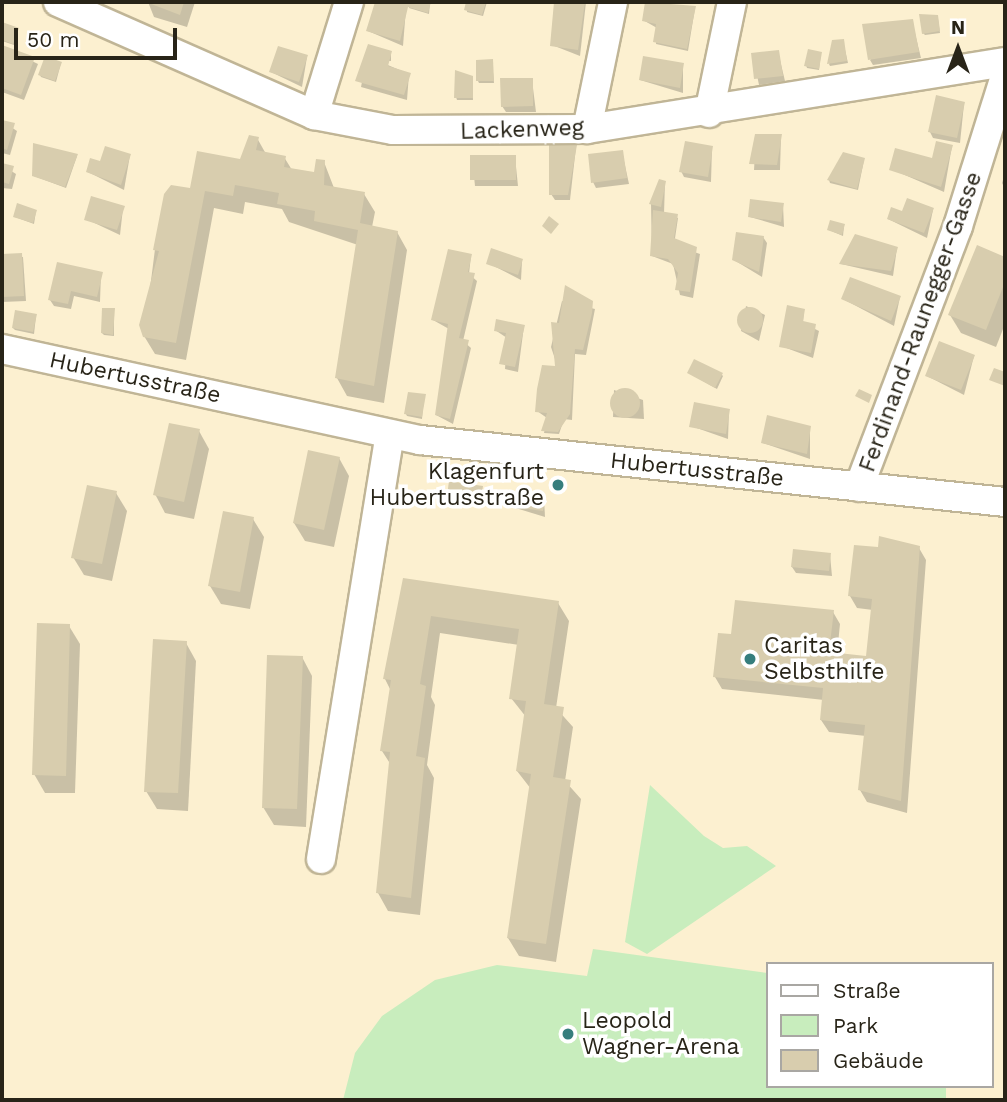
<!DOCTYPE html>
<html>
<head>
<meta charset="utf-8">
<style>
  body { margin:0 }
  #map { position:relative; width:1007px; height:1102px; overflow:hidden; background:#fcf0d0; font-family:"Work Sans",sans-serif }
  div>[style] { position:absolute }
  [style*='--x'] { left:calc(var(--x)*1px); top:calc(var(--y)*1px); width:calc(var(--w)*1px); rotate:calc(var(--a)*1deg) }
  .green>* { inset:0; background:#c8edbd }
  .shadow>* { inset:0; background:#0003 }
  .building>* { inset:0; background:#d8cdae }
  .round { border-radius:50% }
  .roads { filter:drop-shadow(2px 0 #c0b596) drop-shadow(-2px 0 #c0b596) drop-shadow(0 2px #c0b596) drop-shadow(0 -2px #c0b596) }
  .minor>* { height:28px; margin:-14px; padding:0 14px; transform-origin:14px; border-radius:14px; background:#fff }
  .dots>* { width:19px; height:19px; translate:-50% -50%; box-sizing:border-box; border:4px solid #fff; border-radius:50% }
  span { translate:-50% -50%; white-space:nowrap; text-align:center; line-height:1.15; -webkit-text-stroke:7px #fff; paint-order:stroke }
  .street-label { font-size:23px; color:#282418 }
  .poi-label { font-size:23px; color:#282418 }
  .right { translate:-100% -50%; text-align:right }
  .left { translate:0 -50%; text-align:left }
  .frame { position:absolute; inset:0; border:4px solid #282418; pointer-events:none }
  .legend { position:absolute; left:766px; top:962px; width:228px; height:126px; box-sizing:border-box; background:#fff; border:2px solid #a9a7a3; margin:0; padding:9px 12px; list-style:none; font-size:21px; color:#282418 }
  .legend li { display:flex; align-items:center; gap:14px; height:35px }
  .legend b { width:35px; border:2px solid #a9a7a3 }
  .north { position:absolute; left:923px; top:14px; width:70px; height:70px; -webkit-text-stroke:5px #fff; paint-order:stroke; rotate:0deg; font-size:19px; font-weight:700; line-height:28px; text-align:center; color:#282418 }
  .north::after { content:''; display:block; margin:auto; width:24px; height:32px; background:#282418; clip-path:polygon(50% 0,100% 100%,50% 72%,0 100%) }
  .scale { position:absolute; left:14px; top:28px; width:163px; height:32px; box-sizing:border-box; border:4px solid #282418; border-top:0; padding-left:9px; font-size:21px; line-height:24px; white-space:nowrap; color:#282418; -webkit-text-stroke:5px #fff; paint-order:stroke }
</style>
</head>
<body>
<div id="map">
  <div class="green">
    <i style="clip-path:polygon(650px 785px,704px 836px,723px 848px,747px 846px,776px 866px,647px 954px,625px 942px)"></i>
    <i style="clip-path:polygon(593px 949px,767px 973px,767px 1086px,946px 1086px,946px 1100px,343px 1100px,355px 1053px,382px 1016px,435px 980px,497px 965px,587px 976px)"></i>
  </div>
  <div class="shadow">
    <i style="clip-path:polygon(148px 2px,195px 2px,187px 27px,154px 17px)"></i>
    <i style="clip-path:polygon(377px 2px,406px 8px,403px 46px,368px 31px)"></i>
    <i style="clip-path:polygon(411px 2px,430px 3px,429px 14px,409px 8px)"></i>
    <i style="clip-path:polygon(468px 2px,487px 2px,483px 16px,467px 12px)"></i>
    <i style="clip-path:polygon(559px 2px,586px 2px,580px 56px,552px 45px)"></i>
    <i style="clip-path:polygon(695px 8px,688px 51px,656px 44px,657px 28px,643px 20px)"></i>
    <i style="clip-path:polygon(938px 19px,940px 33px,925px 35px,923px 33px)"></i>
    <i style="clip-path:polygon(912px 21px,921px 58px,873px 65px,870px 60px)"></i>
    <i style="clip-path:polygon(2px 24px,18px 29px,14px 45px,2px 41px)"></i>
    <i style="clip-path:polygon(843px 41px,848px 63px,830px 66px,829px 64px)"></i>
    <i style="clip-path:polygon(369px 46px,391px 53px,391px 61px,376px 60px,409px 74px,407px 100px,361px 87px)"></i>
    <i style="clip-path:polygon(3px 47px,38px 64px,24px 100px,2px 92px)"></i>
    <i style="clip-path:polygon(778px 52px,785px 81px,759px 85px,753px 55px)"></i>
    <i style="clip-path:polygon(821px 53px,819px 70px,807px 68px,806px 65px)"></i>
    <i style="clip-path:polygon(307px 57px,302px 87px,271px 72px)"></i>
    <i style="clip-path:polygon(492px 61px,494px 83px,479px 83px,478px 81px)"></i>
    <i style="clip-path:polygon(61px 63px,56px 82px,41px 77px,40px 75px)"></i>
    <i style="clip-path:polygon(683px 65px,683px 93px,640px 80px)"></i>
    <i style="clip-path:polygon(472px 77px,473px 100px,457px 100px,456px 97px)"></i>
    <i style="clip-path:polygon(532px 80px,536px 112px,506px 112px,502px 106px)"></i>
    <i style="clip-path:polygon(964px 104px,960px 143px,933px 138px,930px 132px)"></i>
    <i style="clip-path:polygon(2px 121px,17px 131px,10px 155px,2px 153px)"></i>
    <i style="clip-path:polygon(756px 135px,781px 136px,780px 170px,754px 170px)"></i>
    <i style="clip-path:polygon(257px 138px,266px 154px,284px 157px,292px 170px,315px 175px,324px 162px,334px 188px,364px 194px,375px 212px,372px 227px,397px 232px,407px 250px,384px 403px,347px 396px,337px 378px,358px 245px,289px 222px,282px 209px,245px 202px,243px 214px,214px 208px,186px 360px,155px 354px,144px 336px,155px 249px,192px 191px,242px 161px)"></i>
    <i style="clip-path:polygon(952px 146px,944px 192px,891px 169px,933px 160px)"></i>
    <i style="clip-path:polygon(576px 147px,570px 200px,555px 200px,551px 194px)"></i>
    <i style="clip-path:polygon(712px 148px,711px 182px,684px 177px,681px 171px)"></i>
    <i style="clip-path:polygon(622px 152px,629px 184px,596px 188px,593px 182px)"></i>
    <i style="clip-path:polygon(130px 155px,124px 190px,88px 172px,101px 163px)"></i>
    <i style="clip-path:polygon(77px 156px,66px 188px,34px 176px)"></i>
    <i style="clip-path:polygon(472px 157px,515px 157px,518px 186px,475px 186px)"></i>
    <i style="clip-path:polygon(864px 160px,858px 190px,830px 183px,829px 180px)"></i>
    <i style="clip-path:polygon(2px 165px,16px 174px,12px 189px,2px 188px)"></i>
    <i style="clip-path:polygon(1005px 173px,1004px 183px,1005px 189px,1002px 183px)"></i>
    <i style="clip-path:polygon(665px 182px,664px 214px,678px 218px,674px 245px,700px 254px,693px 298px,680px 295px,673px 264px,652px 256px,651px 204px)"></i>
    <i style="clip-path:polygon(783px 205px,784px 227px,750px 217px)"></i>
    <i style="clip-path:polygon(123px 208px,120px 235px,86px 219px)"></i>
    <i style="clip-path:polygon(933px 210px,927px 238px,888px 219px,903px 213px)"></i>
    <i style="clip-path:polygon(36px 211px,34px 224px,15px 217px)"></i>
    <i style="clip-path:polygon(844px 226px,843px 236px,829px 230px)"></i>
    <i style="clip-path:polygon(763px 237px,767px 243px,762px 277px,734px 260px)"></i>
    <i style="clip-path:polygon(978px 247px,1005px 258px,1005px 324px,996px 347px,961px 333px,950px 315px)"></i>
    <i style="clip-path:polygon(897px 248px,893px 276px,841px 264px)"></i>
    <i style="clip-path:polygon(2px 256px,23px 257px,26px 301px,2px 302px)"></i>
    <i style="clip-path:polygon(471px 256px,469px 274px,477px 281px,463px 341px,471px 348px,453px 424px,436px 415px,449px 329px,433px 320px)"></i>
    <i style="clip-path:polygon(522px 261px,521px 280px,488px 263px)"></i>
    <i style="clip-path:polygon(101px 273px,100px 302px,74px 296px,71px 309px,54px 306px,50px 300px)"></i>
    <i style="clip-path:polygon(900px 297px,894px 326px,843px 299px)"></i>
    <i style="clip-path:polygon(562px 301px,595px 309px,586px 355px,575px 354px,572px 420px,564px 419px,559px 434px,544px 433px,547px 418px,537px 411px,558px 368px,551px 347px)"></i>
    <i style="clip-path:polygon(746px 306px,765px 315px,759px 341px,741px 331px)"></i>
    <i style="clip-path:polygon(114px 310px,114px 336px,104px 335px,102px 333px)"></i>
    <i style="clip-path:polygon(804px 310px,803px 323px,819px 331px,813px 358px,781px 346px)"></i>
    <i style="clip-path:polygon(36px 316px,34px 334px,15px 330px,13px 328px)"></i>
    <i style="clip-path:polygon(524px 326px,518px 372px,505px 369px,507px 338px,495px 330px)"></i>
    <i style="clip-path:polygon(974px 356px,964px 395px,927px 376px)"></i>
    <i style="clip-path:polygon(689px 373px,721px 374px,723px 376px,717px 389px)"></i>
    <i style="clip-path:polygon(614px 390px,643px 400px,644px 419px,613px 417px)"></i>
    <i style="clip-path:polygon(424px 396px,422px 419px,407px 416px,406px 414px)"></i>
    <i style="clip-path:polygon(729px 411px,728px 439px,691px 426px)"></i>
    <i style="clip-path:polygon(810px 428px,810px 459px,763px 443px)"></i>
    <i style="clip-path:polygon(199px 431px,209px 449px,194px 519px,165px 513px,155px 494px)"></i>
    <i style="clip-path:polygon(2px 457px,4px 460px,2px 483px)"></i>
    <i style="clip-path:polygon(339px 458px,349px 476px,334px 547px,305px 541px,294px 523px)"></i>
    <i style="clip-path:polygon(482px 487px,482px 502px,449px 496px)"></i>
    <i style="clip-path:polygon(116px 493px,127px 511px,112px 581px,84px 575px,73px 557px)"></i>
    <i style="clip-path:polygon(544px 498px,545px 517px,509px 506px)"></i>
    <i style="clip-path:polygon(253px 519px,264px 537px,250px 609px,221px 604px,210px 586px)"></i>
    <i style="clip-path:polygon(919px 548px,926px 560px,907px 813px,867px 802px,860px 790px,866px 736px,829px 732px,821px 720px,824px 700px,722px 689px,715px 677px,733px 636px,833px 612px,840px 624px,837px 654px,868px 658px,873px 610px,857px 608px,850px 596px)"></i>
    <i style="clip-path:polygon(830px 555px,832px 576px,796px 573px,792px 567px)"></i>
    <i style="clip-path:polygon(405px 580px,558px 603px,569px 621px,556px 708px,573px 727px,565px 781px,581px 799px,556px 962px,519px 956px,508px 938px,531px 789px,517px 771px,526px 717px,511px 698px,519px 645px,440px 633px,431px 697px,435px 705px,427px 765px,434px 778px,420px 915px,388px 911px,378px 893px,391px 765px,382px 751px,391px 691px,385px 679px)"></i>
    <i style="clip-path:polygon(69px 626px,80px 644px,75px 793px,45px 793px,34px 774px)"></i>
    <i style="clip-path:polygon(186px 643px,196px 661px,188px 811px,157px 809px,146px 791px)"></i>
    <i style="clip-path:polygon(302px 657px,312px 676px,306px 827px,274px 825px,263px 807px)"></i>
  </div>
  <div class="building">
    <i style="clip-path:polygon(146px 2px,184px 2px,180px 15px)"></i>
    <i style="clip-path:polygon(375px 2px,409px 4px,431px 2px,428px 13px,408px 7px,400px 41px,366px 31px)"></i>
    <i style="clip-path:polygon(466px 2px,486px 2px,482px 15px,464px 10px)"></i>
    <i style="clip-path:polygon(554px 2px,585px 2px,578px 50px,550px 46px)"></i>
    <i style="clip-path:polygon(645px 2px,696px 6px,687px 49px,653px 42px,656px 24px,642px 21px)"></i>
    <i style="clip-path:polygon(919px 14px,938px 15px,940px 31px,922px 34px)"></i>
    <i style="clip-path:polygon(913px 19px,919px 52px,868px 60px,862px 24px)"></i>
    <i style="clip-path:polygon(2px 22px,19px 28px,13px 44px,2px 40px)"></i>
    <i style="clip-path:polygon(844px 39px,847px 61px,827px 64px,832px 40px)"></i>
    <i style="clip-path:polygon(368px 44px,392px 51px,388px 66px,411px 73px,404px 95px,355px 81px)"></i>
    <i style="clip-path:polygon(2px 45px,35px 57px,21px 95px,2px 88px)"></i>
    <i style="clip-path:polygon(278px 46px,308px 55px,299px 82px,269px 72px)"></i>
    <i style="clip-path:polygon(808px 49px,822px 52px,819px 69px,804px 66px)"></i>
    <i style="clip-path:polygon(779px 50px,783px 76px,754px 79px,751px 53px)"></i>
    <i style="clip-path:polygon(45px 56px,62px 62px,55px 81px,38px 75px)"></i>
    <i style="clip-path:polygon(643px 56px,684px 63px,680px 88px,639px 80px)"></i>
    <i style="clip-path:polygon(493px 59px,494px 81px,476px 81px,476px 60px)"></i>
    <i style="clip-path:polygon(455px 70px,473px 76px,473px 98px,454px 98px)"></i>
    <i style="clip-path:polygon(500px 78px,533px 78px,533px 106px,501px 107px)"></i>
    <i style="clip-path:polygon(936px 95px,965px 102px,957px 138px,928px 132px)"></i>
    <i style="clip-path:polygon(2px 120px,15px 123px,7px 150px,2px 148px)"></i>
    <i style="clip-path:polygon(755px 134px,782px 134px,777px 165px,749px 164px)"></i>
    <i style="clip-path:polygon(249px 135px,259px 137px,256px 150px,286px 156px,284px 167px,314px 172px,316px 159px,325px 160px,324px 185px,365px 192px,360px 223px,398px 231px,374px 386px,335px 378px,358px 230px,314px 221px,315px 211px,277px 204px,279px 193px,235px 185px,233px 196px,205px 191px,176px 343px,143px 337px,139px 325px,159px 251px,153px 250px,164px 194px,171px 185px,190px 188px,197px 151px,240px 159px)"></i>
    <i style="clip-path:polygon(685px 141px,713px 146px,708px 177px,679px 172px)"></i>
    <i style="clip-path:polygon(936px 141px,953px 145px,941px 187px,889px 170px,895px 148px,932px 158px)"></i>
    <i style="clip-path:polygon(33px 143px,78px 154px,65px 187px,32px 176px)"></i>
    <i style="clip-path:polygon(549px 145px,577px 145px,568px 195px,549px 195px)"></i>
    <i style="clip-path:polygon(105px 146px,131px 154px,121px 185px,86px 172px,90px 158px,100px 161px)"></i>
    <i style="clip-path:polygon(623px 150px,627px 178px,591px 183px,588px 154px)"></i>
    <i style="clip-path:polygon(843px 152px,865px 158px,857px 189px,827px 180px)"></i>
    <i style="clip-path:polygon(470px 155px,516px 155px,516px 180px,470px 180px)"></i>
    <i style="clip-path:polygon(2px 163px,14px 166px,9px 184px,2px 182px)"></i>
    <i style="clip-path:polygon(659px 179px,666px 181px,661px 207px,649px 204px)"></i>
    <i style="clip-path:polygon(91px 196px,125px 206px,117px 230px,84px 220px)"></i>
    <i style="clip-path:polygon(907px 198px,934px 208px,924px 233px,887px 219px,891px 207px,902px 211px)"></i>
    <i style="clip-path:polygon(750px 199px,784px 203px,781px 222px,748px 217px)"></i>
    <i style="clip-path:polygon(17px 203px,37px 210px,33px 223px,13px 217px)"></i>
    <i style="clip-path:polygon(653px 210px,678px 214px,674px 238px,697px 247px,690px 292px,675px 290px,678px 273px,668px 259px,650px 256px)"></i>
    <i style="clip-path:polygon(549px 216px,559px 224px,551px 234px,542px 226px)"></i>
    <i style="clip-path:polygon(830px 220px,845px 224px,842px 235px,827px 230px)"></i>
    <i style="clip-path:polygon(736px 232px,764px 236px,759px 272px,732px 260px)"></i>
    <i style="clip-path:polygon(855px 234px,898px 247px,891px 271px,839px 264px)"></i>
    <i style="clip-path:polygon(977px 245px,1005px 257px,1005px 282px,986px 330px,948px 315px)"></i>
    <i style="clip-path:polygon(491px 248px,523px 259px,518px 275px,486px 264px)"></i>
    <i style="clip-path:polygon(448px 249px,472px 254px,468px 272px,475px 273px,459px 338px,469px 340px,450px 419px,435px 415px,448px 324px,431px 320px)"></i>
    <i style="clip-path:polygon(22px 253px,24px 296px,2px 297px,2px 254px)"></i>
    <i style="clip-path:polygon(57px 262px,103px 272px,97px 297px,71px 291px,68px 304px,48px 300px)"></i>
    <i style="clip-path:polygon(850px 277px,901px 296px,891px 321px,841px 299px)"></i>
    <i style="clip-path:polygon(565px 285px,593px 301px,592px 313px,583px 350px,575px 349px,570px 414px,558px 432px,541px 431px,547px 413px,535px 412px,537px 389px,542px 365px,555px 366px,551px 322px,559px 323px)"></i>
    <i style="clip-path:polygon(787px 305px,805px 309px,803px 321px,816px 324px,811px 353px,779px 347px)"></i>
    <i class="round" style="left:737px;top:307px;width:26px;height:26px"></i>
    <i style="clip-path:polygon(102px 308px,115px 308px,113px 335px,101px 333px)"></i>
    <i style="clip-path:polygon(15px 310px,37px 314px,33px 332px,12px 328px)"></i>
    <i style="clip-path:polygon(496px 319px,525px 325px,515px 367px,499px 364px,506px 333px,494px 331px)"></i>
    <i style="clip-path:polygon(939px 341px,975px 355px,961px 390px,925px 376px)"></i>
    <i style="clip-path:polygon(694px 359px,723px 373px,715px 388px,687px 373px)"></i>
    <i style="clip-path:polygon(994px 368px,1005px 372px,1005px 386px,989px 380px)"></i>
    <i class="round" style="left:610px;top:388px;width:30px;height:30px"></i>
    <i style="clip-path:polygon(859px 389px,872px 395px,869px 403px,855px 396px)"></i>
    <i style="clip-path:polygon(408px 392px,426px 394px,422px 417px,404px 414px)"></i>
    <i style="clip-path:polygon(694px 402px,730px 409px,726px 434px,689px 427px)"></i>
    <i style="clip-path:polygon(767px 415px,811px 426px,807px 454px,761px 443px)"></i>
    <i style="clip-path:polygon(169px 423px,200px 429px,184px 502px,153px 495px)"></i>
    <i style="clip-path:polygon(308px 450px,340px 457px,324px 530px,293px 523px)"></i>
    <i style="clip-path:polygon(449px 481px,483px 486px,481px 500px,447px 496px)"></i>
    <i style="clip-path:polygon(87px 485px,117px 491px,102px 564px,71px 558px)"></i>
    <i style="clip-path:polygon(509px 491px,545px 497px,543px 511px,507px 506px)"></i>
    <i style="clip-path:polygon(223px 511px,254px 517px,240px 592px,208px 586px)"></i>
    <i style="clip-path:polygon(879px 536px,920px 546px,901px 801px,858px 790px,865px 725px,820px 720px,823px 688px,713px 677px,718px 633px,731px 634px,735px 600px,834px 610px,829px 652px,866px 656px,872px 599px,848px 596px,854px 545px,878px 547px)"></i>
    <i style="clip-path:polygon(793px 549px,831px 553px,829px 571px,791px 567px)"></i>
    <i style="clip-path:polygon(403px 578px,559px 601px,544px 704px,564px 707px,553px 777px,571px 780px,546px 944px,507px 938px,531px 774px,516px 771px,526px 701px,509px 699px,519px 629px,431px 616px,420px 684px,426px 686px,416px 756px,425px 758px,411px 898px,376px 893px,390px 752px,380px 751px,391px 680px,383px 679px)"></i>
    <i style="clip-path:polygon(37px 623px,70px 624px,66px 776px,32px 775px)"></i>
    <i style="clip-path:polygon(153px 639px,187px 641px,178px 793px,144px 792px)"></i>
    <i style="clip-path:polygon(267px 655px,303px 656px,297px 809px,262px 808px)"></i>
  </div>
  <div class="roads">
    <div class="minor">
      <i style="--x:58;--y:2;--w:280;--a:23.8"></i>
      <i style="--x:314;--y:115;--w:80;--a:10.8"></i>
      <i style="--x:393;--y:130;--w:194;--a:-0.3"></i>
      <i style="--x:587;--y:129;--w:423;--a:-9.1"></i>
      <i style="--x:709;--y:113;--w:113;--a:-78.3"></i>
      <i style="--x:314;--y:115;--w:118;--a:-72.8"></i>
      <i style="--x:587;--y:129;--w:130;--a:-78.4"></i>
      <i style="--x:2;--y:349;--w:428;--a:12.3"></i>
      <i style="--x:420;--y:440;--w:588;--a:6.05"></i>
      <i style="--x:859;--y:487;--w:279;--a:-69.2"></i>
      <i style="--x:958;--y:226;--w:157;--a:-72.6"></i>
      <i style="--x:321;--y:859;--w:430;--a:-80.8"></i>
    </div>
  </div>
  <div class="dots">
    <i style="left:558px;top:485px;background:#367e7d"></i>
    <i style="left:750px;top:659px;background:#367e7d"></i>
    <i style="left:568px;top:1034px;background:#367e7d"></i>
  </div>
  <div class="street-label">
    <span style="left:522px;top:130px;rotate:-2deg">Lackenweg</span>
    <span style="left:921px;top:322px;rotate:-70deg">Ferdinand-Raunegger-Gasse</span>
    <span style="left:135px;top:378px;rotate:12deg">Hubertusstraße</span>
    <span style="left:697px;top:470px;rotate:6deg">Hubertusstraße</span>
  </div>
  <div class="poi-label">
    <span class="right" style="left:544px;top:485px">Klagenfurt<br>Hubertusstraße</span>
    <span class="left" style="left:764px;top:659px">Caritas<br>Selbsthilfe</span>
    <span class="left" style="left:582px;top:1034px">Leopold<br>Wagner-Arena</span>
  </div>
  <div class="frame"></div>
  <ul class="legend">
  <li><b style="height:9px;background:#fff"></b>Straße</li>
  <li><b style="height:19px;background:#c8edbd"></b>Park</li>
  <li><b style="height:19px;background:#d8cdae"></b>Gebäude</li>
  </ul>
  <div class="north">N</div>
  <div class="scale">50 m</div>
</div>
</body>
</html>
